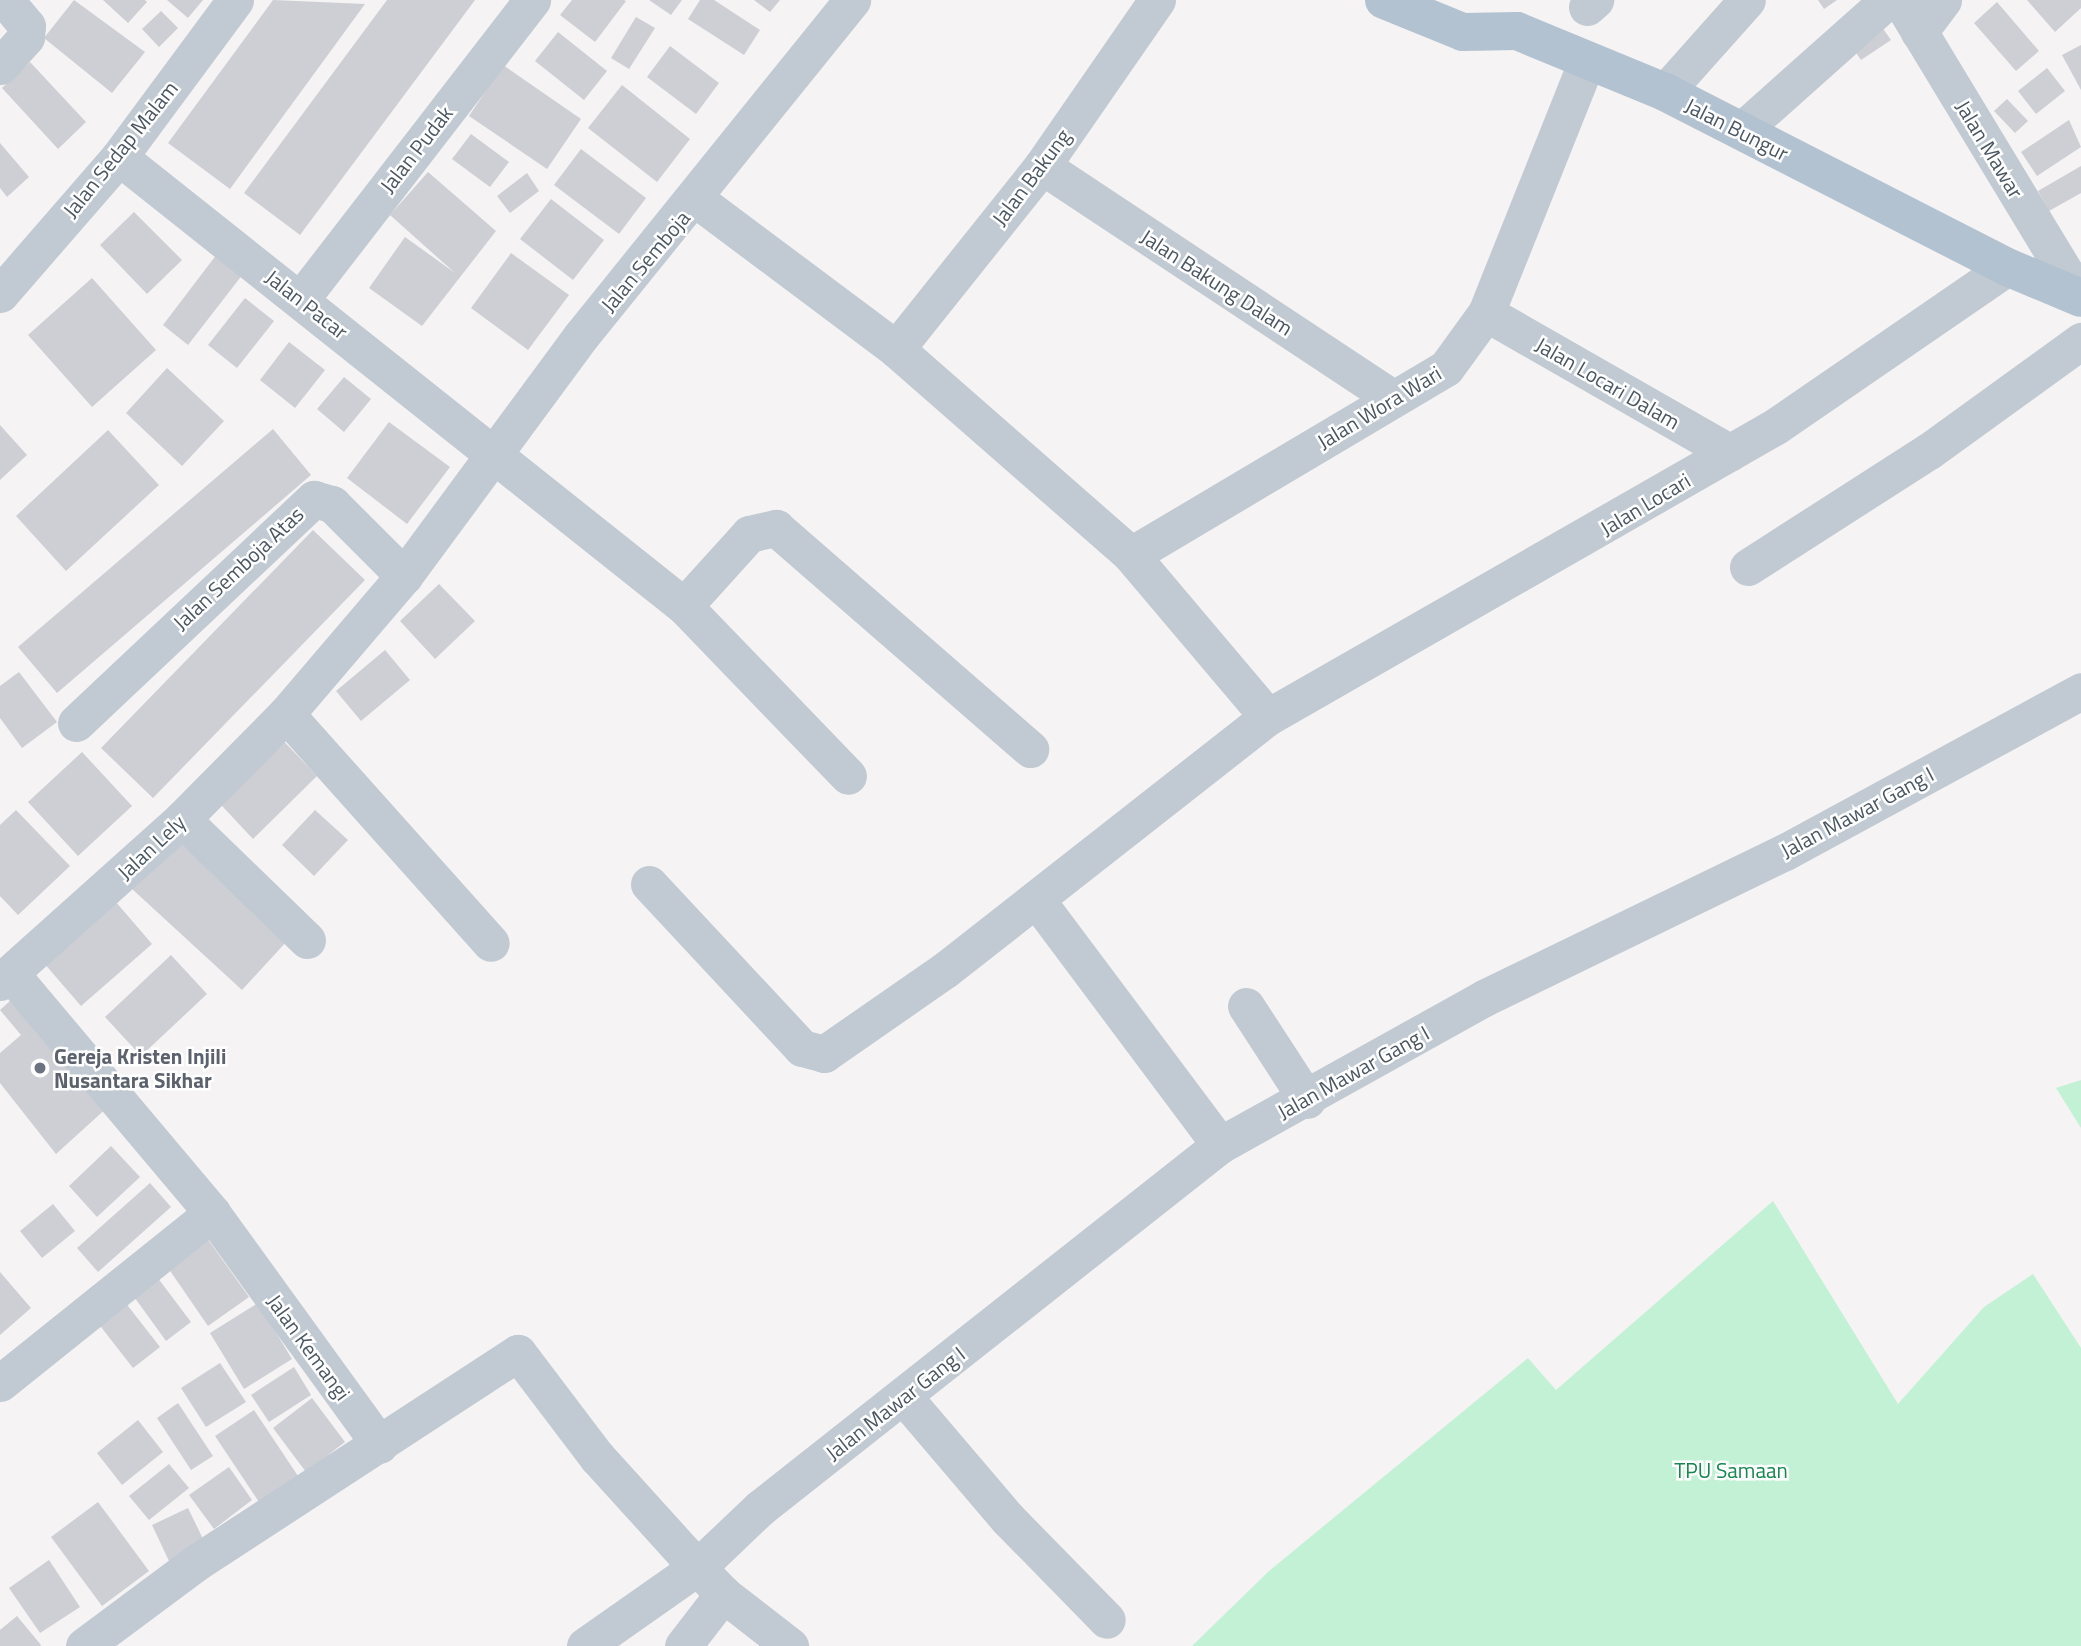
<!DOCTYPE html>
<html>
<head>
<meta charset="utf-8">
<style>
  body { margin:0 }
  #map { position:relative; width:2081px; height:1646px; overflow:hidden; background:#f5f3f3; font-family:"Titillium Web",sans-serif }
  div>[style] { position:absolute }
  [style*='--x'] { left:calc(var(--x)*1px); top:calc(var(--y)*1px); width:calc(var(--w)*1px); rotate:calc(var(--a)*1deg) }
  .green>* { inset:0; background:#c3f1d5 }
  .building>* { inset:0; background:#cdcfd5 }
  .minor>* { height:37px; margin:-18.5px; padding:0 18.5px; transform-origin:18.5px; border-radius:18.5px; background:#c1cad2 }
  .major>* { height:38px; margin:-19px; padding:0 19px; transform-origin:19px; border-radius:19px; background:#b3c2d1 }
  .dots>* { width:19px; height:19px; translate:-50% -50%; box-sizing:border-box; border:4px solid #fff; border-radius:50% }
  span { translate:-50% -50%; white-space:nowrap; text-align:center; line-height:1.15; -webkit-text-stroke:5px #fff; paint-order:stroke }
  .street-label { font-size:21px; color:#4a5661 }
  .worship-label { font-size:21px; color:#5b616d; font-weight:700 }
  .left { translate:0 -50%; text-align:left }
  .park-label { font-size:21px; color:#17864f }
</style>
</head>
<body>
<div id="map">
  <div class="green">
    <i style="clip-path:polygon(2081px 1080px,2081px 1128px,2056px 1088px)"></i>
    <i style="clip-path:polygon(1773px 1201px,1898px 1404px,1984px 1307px,2033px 1274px,2081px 1348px,2081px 1646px,1192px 1646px,1269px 1571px,1528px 1358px,1556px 1390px)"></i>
  </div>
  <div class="building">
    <i style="clip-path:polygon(74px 0,145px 52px,112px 93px,44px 38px)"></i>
    <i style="clip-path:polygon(103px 0,145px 0,147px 2px,128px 23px)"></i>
    <i style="clip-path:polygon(167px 0,203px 0,188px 18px)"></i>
    <i style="clip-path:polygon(273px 0,365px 4px,230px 189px,168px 143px)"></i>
    <i style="clip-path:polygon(387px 0,475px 0,300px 235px,244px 193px)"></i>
    <i style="clip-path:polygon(572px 0,624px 0,626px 1px,595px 42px,560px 15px)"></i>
    <i style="clip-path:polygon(649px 0,682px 0,671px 15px)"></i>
    <i style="clip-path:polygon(700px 0,714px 0,760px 30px,744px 55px,688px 19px)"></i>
    <i style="clip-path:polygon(754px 0,780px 0,770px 12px)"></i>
    <i style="clip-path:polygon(1818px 0,1837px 0,1824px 9px)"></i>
    <i style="clip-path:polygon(2027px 0,2081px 0,2081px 8px,2055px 32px)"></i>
    <i style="clip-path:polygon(1997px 2px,2039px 51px,2016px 71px,1974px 23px)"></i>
    <i style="clip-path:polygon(161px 11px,178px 28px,159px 47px,142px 29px)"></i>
    <i style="clip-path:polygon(636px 17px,655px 28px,629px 69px,611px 58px)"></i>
    <i style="clip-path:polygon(1879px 23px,1891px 40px,1861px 60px,1850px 44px)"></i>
    <i style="clip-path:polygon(558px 32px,607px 71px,584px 100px,535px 61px)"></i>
    <i style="clip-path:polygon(2081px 45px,2081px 90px,2062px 55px)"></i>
    <i style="clip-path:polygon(670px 46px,719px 83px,696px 114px,647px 77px)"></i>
    <i style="clip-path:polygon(30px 62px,86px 122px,58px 149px,2px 88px)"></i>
    <i style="clip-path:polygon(503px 65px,581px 119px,547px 169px,469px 116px)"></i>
    <i style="clip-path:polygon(2047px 68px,2065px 91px,2036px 114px,2018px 91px)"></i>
    <i style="clip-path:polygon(622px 85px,690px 139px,657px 182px,588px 128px)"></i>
    <i style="clip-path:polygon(2007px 99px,2028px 121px,2015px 133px,1994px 111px)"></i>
    <i style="clip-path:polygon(2069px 120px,2081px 147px,2037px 176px,2021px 152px)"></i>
    <i style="clip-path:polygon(471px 134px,509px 162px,490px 187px,452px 159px)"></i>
    <i style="clip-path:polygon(0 143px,29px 177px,7px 197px,0 188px)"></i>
    <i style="clip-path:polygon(581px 149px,646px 198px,619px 234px,554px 185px)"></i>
    <i style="clip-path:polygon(2081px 166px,2081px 193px,2049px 211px,2038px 191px)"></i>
    <i style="clip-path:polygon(428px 172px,496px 231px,422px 326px,369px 288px,405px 237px,455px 273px,390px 215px)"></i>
    <i style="clip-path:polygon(527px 173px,539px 191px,510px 213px,497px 196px)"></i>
    <i style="clip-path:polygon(551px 199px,604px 240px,573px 280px,520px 239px)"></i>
    <i style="clip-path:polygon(134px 212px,182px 260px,147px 294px,100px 245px)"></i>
    <i style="clip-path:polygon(511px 253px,569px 295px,528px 350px,471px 308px)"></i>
    <i style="clip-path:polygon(217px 254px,243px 274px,188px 345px,163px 325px)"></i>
    <i style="clip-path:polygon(92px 278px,156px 350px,92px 407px,28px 335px)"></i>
    <i style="clip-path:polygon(245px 298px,274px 321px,237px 368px,208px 345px)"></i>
    <i style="clip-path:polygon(289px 342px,325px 370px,295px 408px,260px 380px)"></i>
    <i style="clip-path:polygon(167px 368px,224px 421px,182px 466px,126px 413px)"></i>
    <i style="clip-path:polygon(344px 377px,371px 399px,344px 432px,317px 409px)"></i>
    <i style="clip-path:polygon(389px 422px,450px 467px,407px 524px,347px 478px)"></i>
    <i style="clip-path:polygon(0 425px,27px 455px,0 480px)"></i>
    <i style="clip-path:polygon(273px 429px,311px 475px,57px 693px,18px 647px)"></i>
    <i style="clip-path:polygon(108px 430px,159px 485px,66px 571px,16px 516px)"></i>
    <i style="clip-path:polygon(313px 530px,365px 580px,153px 798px,101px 748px)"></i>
    <i style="clip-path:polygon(439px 584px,475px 621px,435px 659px,400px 621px)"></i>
    <i style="clip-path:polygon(385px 650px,410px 680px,361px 721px,336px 691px)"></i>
    <i style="clip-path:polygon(19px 672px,57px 722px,22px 748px,0 718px,0 686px)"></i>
    <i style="clip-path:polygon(273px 730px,317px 776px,253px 839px,209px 792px)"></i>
    <i style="clip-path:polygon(82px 752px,132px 806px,78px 856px,28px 802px)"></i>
    <i style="clip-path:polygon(16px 810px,70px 866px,18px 915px,0 896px,0 825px)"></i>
    <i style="clip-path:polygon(315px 810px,348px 840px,314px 876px,282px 845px)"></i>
    <i style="clip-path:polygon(176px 839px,287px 941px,242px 990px,131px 888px)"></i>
    <i style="clip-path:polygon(115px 901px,152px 944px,81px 1006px,43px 962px)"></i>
    <i style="clip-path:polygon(171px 955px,207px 994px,141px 1056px,105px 1017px)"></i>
    <i style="clip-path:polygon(11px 1000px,110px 1105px,56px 1154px,0 1083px,0 1053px,21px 1035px,0 1010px)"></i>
    <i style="clip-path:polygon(111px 1146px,140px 1177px,97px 1217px,69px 1186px)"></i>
    <i style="clip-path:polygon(150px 1183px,171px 1207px,98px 1272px,77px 1248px)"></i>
    <i style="clip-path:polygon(53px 1204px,75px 1231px,42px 1258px,20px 1231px)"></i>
    <i style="clip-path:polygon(204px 1234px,249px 1297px,208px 1326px,164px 1262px)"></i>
    <i style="clip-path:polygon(151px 1269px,191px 1322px,166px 1341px,127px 1287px)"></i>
    <i style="clip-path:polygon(0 1272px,31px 1308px,0 1335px)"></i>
    <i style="clip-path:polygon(121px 1297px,160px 1347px,133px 1368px,94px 1318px)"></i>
    <i style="clip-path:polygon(258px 1303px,292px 1359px,244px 1389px,210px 1333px)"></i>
    <i style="clip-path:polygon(220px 1363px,246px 1402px,206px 1427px,181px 1388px)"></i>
    <i style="clip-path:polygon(294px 1367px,311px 1395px,269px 1422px,251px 1395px)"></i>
    <i style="clip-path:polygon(312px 1398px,345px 1442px,306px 1472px,273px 1428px)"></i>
    <i style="clip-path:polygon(178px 1403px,213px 1456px,191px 1470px,157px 1418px)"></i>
    <i style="clip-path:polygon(254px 1410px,298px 1476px,259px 1502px,215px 1436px)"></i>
    <i style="clip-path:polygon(138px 1420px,163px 1452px,122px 1485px,97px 1453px)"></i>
    <i style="clip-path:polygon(169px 1464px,189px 1488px,149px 1520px,129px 1496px)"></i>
    <i style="clip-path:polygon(229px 1467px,252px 1500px,214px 1529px,189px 1495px)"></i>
    <i style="clip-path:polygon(98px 1502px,149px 1571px,102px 1606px,51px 1537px)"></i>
    <i style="clip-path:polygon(188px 1508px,205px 1543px,169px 1561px,152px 1525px)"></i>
    <i style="clip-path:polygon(49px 1560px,80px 1607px,40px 1633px,9px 1588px)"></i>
    <i style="clip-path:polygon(17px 1616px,41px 1645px,40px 1646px,0 1646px,0 1630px)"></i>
  </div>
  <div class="minor">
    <i style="--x:1900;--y:0;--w:346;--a:58.8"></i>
    <i style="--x:1587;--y:7;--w:11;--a:-41"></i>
    <i style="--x:1919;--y:32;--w:40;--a:-53"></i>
    <i style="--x:0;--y:66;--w:39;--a:-48"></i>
    <i style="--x:26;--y:37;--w:11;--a:-85"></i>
    <i style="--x:27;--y:26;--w:34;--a:-130"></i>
    <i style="--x:1665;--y:92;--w:123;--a:-48.3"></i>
    <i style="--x:1742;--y:130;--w:195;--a:-41.7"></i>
    <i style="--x:119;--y:157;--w:722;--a:38.47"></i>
    <i style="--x:684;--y:606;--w:236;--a:46"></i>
    <i style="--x:1042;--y:166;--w:421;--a:33.5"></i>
    <i style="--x:697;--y:200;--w:249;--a:36.8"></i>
    <i style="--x:896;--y:349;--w:313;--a:41.2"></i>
    <i style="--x:1131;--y:555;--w:212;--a:49.8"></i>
    <i style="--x:0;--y:294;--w:181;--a:-49"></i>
    <i style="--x:119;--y:157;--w:195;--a:-53.5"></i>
    <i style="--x:301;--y:299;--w:378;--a:-52.3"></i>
    <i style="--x:1486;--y:313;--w:281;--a:29.8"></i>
    <i style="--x:896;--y:349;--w:234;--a:-51.4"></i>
    <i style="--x:1042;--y:166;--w:202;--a:-55.3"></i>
    <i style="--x:1131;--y:555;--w:366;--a:-30.7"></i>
    <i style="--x:1446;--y:368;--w:68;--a:-54"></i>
    <i style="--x:1486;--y:313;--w:269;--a:-68.2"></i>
    <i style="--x:1748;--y:567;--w:215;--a:-32.7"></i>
    <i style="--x:1929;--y:451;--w:188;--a:-35.9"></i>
    <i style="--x:684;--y:606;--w:97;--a:-47.9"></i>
    <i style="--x:749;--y:534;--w:28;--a:-13"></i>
    <i style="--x:776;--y:528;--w:337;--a:41"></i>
    <i style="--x:286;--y:714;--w:307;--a:48.2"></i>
    <i style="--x:76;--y:723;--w:327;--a:-43.3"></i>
    <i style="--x:314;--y:499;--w:19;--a:16"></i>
    <i style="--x:332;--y:504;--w:102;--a:45"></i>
    <i style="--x:182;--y:819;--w:174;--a:44.1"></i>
    <i style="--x:649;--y:884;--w:224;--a:47"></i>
    <i style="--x:802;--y:1048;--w:23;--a:15"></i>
    <i style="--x:824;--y:1054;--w:147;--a:-34.8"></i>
    <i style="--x:945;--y:970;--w:410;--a:-38.1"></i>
    <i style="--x:1268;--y:717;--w:585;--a:-29.81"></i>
    <i style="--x:1776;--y:426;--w:280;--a:-34.5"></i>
    <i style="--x:1036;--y:899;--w:307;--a:53.2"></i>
    <i style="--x:11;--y:974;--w:312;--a:49.9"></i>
    <i style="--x:212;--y:1213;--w:286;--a:54.1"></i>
    <i style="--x:0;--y:982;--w:244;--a:-41.8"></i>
    <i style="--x:182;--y:819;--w:148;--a:-45.3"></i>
    <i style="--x:286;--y:714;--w:182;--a:-49.5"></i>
    <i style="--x:404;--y:576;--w:298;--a:-53.6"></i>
    <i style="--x:581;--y:336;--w:432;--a:-51.1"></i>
    <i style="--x:1246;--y:1006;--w:112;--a:57"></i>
    <i style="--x:0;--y:1383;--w:272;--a:-38.7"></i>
    <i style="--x:904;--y:1397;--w:160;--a:49.6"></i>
    <i style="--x:1008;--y:1519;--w:141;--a:45.6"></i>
    <i style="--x:84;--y:1646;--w:141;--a:-36.6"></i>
    <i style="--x:197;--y:1562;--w:383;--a:-33.1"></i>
    <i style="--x:518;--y:1353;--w:131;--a:52.8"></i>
    <i style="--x:597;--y:1457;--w:130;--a:47.8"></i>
    <i style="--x:684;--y:1553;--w:57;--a:46.4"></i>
    <i style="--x:723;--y:1594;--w:85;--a:37.8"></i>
    <i style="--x:585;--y:1646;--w:139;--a:-35.1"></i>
    <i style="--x:699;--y:1566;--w:84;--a:-43.6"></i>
    <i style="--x:760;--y:1508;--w:586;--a:-38.28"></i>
    <i style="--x:1220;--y:1145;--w:302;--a:-29.1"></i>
    <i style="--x:1484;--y:998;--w:335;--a:-25.9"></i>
    <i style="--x:1785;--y:852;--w:337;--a:-28.5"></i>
    <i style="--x:683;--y:1646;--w:66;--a:-52.4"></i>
  </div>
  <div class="major">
    <i style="--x:1384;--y:0;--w:85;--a:22.1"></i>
    <i style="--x:1463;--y:32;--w:54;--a:-1.1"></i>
    <i style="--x:1517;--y:31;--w:160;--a:22.4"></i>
    <i style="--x:1665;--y:92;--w:384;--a:27.1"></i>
    <i style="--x:2007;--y:267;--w:80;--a:22.7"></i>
  </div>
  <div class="dots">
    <i style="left:40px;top:1068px;background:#6b7280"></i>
  </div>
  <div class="street-label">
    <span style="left:1737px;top:129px;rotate:27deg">Jalan Bungur</span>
    <span style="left:120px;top:149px;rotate:-51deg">Jalan Sedap Malam</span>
    <span style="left:416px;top:149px;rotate:-52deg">Jalan Pudak</span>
    <span style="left:1990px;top:149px;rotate:59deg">Jalan Mawar</span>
    <span style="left:1031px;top:177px;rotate:-53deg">Jalan Bakung</span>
    <span style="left:645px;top:261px;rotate:-50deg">Jalan Semboja</span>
    <span style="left:1217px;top:282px;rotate:33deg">Jalan Bakung Dalam</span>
    <span style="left:307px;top:304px;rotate:38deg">Jalan Pacar</span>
    <span style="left:1608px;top:383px;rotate:30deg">Jalan Locari Dalam</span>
    <span style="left:1379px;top:407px;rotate:-31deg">Jalan Wora Wari</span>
    <span style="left:1645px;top:504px;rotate:-31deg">Jalan Locari</span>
    <span style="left:238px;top:568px;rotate:-43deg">Jalan Semboja Atas</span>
    <span style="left:1857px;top:812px;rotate:-28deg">Jalan Mawar Gang I</span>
    <span style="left:151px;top:847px;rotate:-43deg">Jalan Lely</span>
    <span style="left:1353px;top:1072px;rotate:-29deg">Jalan Mawar Gang I</span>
    <span style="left:309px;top:1347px;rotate:54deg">Jalan Kemangi</span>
    <span style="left:895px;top:1403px;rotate:-38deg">Jalan Mawar Gang I</span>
  </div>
  <div class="worship-label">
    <span class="left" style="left:54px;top:1068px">Gereja Kristen Injili<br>Nusantara Sikhar</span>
  </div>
  <div class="park-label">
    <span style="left:1731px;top:1470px">TPU Samaan</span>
  </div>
</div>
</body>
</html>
